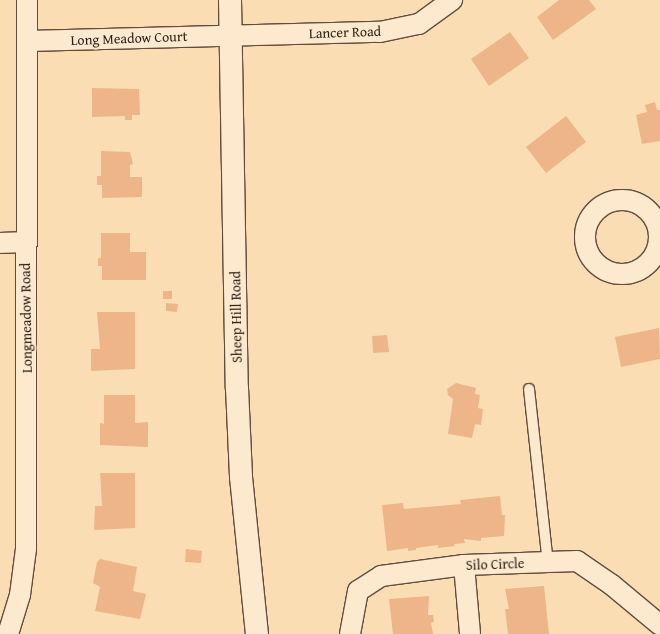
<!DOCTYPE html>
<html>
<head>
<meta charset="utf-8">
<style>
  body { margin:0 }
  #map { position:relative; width:660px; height:634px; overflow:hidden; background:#fbddb3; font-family:"Gentium Book Plus",serif }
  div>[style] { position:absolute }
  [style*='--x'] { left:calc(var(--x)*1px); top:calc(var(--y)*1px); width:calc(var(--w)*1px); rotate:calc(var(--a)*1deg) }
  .building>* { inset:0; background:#eeb588 }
  .roads { filter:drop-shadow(1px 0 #604d3e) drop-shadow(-1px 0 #604d3e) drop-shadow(0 1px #604d3e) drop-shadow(0 -1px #604d3e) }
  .service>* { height:10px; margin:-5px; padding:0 5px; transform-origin:5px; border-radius:5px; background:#fce9ce }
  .minor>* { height:20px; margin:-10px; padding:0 10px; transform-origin:10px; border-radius:10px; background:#fce9ce }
  .minor>.ring { margin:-10px; padding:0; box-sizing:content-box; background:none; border:20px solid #fce9ce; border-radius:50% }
  .tertiary>* { height:22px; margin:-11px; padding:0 11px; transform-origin:11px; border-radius:11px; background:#fce9ce }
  span { translate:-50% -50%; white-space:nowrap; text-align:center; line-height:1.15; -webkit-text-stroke:4px #fce9ce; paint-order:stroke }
  .street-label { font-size:14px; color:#2c1d17 }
</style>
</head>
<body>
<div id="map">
  <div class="building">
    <i style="clip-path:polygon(559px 0,589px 0,596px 9px,553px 40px,537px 17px)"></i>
    <i style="clip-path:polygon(510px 32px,529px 58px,489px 86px,471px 59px)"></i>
    <i style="clip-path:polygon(92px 88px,139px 89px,140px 115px,132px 115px,132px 120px,125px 120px,125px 116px,92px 117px)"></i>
    <i style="clip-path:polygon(655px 102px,657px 110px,660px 110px,660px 141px,642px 144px,636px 115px,647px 112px,645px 105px)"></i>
    <i style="clip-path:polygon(566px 116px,586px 142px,546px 173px,526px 147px)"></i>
    <i style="clip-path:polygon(101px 151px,130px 152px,133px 164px,130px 165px,130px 177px,142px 177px,142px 197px,102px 198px,102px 185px,97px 185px,97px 176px,101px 176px)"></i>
    <i style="clip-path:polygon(101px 233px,130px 233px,130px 252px,146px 252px,146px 280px,102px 280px,102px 266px,98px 266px,98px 258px,101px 258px)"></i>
    <i style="clip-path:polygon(163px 291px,172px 291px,172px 299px,163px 299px)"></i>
    <i style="clip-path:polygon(166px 303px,178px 304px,177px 312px,166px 311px)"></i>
    <i style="clip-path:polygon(97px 312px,135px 312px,135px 369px,91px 371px,91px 349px,100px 349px)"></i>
    <i style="clip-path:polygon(659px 328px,660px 359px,621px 367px,615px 337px)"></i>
    <i style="clip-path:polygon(387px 335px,389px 352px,373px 353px,372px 336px)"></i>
    <i style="clip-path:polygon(456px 383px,476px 388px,475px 394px,480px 395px,478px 408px,483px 409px,481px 425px,475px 424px,472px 438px,448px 434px,453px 399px,448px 395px,447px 389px)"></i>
    <i style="clip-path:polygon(104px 395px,135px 395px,135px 423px,148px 422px,148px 447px,100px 445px,100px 423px,104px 424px)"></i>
    <i style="clip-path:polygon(100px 473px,135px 473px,135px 528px,94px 530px,95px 506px,102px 506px)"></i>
    <i style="clip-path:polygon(500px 496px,502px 515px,505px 515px,504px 536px,481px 538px,481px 541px,464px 539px,465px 543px,454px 544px,455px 546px,438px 548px,438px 545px,416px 548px,416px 550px,408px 551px,408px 548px,387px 551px,382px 505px,403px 503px,404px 509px,461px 504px,460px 500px)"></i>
    <i style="clip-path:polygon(186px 549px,202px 551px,201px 563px,185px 562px)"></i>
    <i style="clip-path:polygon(100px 559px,137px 567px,133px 591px,146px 594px,140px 619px,95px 611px,100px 587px,93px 583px,97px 562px)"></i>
    <i style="clip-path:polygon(544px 586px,549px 634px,508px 634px,505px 609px,509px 609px,505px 589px)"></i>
    <i style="clip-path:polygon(429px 596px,428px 615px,433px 615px,434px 622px,431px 623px,433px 634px,393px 634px,389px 599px)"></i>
  </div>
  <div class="roads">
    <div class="service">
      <i style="--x:529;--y:389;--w:175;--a:83.8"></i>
    </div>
    <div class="minor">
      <i style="--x:28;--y:41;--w:352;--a:-1.5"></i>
      <i style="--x:380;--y:32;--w:40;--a:-12"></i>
      <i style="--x:419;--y:24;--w:41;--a:-36"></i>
      <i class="ring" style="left:585px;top:200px;width:54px;height:54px"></i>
      <i style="--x:0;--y:243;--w:25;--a:-2"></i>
      <i style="--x:464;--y:565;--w:69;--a:85"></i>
      <i style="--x:8;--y:634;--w:41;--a:-72.9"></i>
      <i style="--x:20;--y:595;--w:46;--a:-82.6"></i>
      <i style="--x:26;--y:549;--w:549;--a:-89.9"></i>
      <i style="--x:350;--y:634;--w:44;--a:-79.5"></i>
      <i style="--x:358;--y:591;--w:27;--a:-33"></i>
      <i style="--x:381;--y:576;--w:84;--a:-7.5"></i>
      <i style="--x:464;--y:565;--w:113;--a:-2"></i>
      <i style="--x:577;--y:561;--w:42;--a:34.4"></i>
      <i style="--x:612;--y:585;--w:62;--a:39.8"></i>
    </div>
    <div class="tertiary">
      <i style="--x:230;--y:0;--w:388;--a:89"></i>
      <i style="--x:237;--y:388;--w:89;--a:87.4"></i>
      <i style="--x:241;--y:477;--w:158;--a:84.2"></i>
    </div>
  </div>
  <div class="street-label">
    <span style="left:345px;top:32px;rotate:-2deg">Lancer Road</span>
    <span style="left:129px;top:38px;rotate:-2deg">Long Meadow Court</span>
    <span style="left:236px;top:317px;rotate:-91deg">Sheep Hill Road</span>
    <span style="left:26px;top:318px;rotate:-91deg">Longmeadow Road</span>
    <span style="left:495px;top:564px;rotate:-2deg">Silo Circle</span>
  </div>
</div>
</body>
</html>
